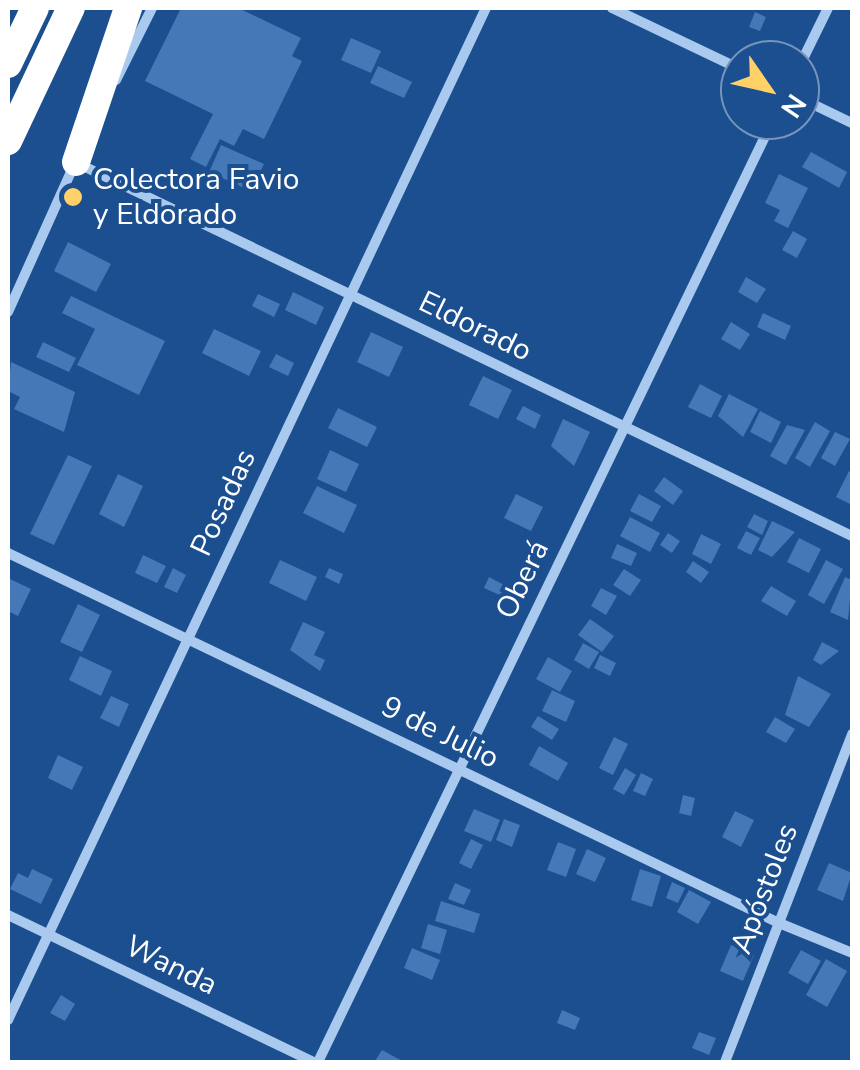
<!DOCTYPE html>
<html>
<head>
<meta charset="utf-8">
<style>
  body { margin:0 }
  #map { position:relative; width:860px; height:1070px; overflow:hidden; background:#1b4f8f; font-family:"Nunito Sans",sans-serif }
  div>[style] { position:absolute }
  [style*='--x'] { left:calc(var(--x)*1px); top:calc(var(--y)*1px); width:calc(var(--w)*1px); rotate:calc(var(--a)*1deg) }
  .building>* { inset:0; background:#4478b7 }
  .street>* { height:10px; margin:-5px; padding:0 5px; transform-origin:5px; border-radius:5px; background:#a9c9ee }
  .highway>* { height:28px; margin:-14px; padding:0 14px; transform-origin:14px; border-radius:14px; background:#fff }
  .dots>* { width:28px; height:28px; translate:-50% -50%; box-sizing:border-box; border:5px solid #1b4f8f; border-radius:50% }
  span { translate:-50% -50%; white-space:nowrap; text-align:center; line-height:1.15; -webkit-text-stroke:8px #1b4f8f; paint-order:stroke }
  .poi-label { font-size:30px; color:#fff }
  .left { translate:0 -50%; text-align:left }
  .street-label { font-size:30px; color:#fff }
  .frame { position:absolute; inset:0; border:10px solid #fff; pointer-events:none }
  .north { position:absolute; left:720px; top:40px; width:100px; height:100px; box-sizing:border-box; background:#1b4f8f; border:2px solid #7695bc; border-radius:50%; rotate:124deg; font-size:28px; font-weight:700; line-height:40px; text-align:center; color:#fff }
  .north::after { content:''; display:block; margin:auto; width:35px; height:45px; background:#ffd166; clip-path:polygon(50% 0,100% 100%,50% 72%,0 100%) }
</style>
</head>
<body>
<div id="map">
  <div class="building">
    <i style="clip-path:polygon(181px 8px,238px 8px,301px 38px,292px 56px,302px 61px,264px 139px,243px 129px,234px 146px,220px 139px,206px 167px,190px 159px,213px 114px,145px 81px)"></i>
    <i style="clip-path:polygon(755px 12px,766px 17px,760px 31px,749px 27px)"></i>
    <i style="clip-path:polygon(351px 38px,381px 51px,371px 73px,341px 60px)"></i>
    <i style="clip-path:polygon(378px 66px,412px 82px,404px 98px,370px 83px)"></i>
    <i style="clip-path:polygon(221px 145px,264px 164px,251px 191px,209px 172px)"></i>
    <i style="clip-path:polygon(811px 152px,847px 172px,839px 188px,802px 167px)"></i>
    <i style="clip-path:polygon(779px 174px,808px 188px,788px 228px,774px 221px,780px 210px,765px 203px)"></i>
    <i style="clip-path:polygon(793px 231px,807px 239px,797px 258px,782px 250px)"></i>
    <i style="clip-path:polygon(68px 242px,111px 264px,96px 292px,54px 271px)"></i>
    <i style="clip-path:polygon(746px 277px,766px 289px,757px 303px,738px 292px)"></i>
    <i style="clip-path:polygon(293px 292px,324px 307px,316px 325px,285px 310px)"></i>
    <i style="clip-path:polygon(258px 294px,280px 304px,274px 317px,252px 306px)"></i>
    <i style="clip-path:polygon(71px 296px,165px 341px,139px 395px,77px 365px,95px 329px,62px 313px)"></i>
    <i style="clip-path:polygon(763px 313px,791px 326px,785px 340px,757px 327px)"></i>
    <i style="clip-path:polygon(731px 322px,750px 334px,740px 350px,721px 339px)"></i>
    <i style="clip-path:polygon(214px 329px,261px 351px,249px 376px,202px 353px)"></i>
    <i style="clip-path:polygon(371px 332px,403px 347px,389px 377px,357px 362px)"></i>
    <i style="clip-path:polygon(43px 342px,76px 358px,69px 372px,36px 357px)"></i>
    <i style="clip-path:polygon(276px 354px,294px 363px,288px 376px,269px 367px)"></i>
    <i style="clip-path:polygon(11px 362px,75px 392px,64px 432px,14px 409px,20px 397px,8px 391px)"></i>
    <i style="clip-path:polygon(483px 376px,512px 390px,498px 419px,469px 405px)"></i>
    <i style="clip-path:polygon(700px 384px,722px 396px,711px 418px,688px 407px)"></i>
    <i style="clip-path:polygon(729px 394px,758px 409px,743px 437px,718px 416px)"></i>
    <i style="clip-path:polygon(523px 406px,541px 415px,535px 429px,516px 419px)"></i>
    <i style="clip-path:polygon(338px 408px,377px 427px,367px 447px,328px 428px)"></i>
    <i style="clip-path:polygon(760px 411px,781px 422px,771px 443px,750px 432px)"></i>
    <i style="clip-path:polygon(563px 419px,590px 432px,574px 466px,551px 446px)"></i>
    <i style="clip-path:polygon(815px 422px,830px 431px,810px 467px,795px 458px)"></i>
    <i style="clip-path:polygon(787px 425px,805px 430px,786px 465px,770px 456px)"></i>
    <i style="clip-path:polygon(835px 432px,850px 439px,835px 466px,821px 458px)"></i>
    <i style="clip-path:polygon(330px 450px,359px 464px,346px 492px,317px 479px)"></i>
    <i style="clip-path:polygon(68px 455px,92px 466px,54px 545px,30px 534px)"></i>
    <i style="clip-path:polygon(849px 471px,852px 473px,852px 505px,836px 497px)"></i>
    <i style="clip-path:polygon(118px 474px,143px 486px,124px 527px,99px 514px)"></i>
    <i style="clip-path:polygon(664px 477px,683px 491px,673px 505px,654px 491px)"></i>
    <i style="clip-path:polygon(317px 486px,357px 505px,344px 533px,303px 513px)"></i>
    <i style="clip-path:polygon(516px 494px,543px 507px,531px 531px,504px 518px)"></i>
    <i style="clip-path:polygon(639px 494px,661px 506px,652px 522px,630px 511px)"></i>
    <i style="clip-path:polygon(754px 514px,768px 521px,762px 535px,747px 527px)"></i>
    <i style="clip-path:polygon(630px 517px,660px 533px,650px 552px,620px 536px)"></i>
    <i style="clip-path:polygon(772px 521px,795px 532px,772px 557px,758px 550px)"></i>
    <i style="clip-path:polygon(746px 531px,760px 538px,751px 555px,737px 548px)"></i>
    <i style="clip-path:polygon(668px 533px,680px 541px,672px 553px,660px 545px)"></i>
    <i style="clip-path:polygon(701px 534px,721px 544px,711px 564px,692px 554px)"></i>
    <i style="clip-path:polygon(799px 538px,821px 549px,809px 573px,787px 562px)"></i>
    <i style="clip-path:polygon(617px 544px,637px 553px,631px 566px,611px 558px)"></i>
    <i style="clip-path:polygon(143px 555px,166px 566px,157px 583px,135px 573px)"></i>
    <i style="clip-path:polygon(280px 560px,317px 577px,306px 601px,269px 583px)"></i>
    <i style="clip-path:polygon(826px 560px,843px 569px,824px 604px,808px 595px)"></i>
    <i style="clip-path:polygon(693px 561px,709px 572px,701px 583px,686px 572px)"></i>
    <i style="clip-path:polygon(173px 568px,186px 575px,177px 593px,164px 587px)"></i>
    <i style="clip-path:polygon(329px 568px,343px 574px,339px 584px,325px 577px)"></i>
    <i style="clip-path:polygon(624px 569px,641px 580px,630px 596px,613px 585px)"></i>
    <i style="clip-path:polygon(489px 577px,508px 587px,504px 597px,484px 588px)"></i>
    <i style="clip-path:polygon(845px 577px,852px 580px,848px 620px,830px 612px)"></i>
    <i style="clip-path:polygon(8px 578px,31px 589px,18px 616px,8px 611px)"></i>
    <i style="clip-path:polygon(771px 586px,796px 601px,787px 616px,761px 601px)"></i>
    <i style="clip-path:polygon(601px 588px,617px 596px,606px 615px,591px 606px)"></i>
    <i style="clip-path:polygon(78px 604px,100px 615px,82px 652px,60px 642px)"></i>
    <i style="clip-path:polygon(590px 619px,614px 636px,602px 652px,578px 635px)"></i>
    <i style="clip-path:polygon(303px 622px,325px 632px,314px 655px,325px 660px,320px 671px,290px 650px)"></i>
    <i style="clip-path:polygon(822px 642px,839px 651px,821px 665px,813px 660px)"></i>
    <i style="clip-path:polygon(583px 643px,599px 652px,589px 669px,574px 660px)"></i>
    <i style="clip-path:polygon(600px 655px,616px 663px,610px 676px,594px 668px)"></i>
    <i style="clip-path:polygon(80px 656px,112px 671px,101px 696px,69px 680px)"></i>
    <i style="clip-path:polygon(548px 657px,572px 671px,560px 692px,536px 679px)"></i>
    <i style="clip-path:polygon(798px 676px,831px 694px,809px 727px,785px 715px)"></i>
    <i style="clip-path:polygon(552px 690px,575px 701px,566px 722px,542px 711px)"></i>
    <i style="clip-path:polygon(111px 696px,129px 704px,119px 727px,100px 718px)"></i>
    <i style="clip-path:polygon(538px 716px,559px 729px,552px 740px,531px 727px)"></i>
    <i style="clip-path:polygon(775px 717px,795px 729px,786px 743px,766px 732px)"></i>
    <i style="clip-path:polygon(614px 737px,628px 744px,613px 775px,599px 768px)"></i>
    <i style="clip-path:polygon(539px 746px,568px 763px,558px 781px,529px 765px)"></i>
    <i style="clip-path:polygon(58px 755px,83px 767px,72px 790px,48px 778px)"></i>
    <i style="clip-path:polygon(625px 768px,636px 775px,624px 795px,613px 789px)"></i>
    <i style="clip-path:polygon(641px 773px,653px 779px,645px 796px,633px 791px)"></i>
    <i style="clip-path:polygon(683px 795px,695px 798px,691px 816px,679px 813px)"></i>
    <i style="clip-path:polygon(474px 809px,500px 820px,491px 842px,464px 831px)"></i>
    <i style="clip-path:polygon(735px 811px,754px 820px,741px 847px,722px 837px)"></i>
    <i style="clip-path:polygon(504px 819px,520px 825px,512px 847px,496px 840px)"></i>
    <i style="clip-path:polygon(471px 839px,483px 845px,471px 869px,459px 863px)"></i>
    <i style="clip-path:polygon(558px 842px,576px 849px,566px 877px,547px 870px)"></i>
    <i style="clip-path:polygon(587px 849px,606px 858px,595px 882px,576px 874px)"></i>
    <i style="clip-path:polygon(829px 863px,852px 873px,843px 901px,817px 890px)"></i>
    <i style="clip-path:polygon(32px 869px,53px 879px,41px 904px,10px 889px,18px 873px,28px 878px)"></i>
    <i style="clip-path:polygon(640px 869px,661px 876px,652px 907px,631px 900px)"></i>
    <i style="clip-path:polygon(672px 882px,685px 888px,678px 903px,666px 898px)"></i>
    <i style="clip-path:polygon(455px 883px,471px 890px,464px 905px,448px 899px)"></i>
    <i style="clip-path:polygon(689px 890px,711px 902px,698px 924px,677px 912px)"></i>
    <i style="clip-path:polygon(441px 901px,480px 914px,474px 933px,435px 921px)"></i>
    <i style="clip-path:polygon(428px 924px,447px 930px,440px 954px,421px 948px)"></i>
    <i style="clip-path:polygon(731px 945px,754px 955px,743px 981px,720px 971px)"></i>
    <i style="clip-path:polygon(412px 948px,440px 960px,432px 980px,404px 968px)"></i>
    <i style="clip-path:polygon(801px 950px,821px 961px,808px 984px,788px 973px)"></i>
    <i style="clip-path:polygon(826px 959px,847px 971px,827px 1007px,806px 995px)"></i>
    <i style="clip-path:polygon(61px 995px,75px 1004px,65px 1021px,50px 1013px)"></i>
    <i style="clip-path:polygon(562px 1010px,580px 1018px,575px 1030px,557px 1023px)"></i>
    <i style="clip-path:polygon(699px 1032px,716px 1038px,709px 1055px,692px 1048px)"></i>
    <i style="clip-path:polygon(382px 1050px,404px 1062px,375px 1061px)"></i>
  </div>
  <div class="street">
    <i style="--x:612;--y:8;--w:142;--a:25.5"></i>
    <i style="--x:800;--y:65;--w:64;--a:-63.8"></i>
    <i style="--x:116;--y:80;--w:80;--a:-63.4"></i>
    <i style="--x:800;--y:98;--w:58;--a:25.7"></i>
    <i style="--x:77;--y:163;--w:860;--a:25.7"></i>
    <i style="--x:8;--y:312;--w:163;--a:-65.8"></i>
    <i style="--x:8;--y:553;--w:855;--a:25.64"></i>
    <i style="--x:779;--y:923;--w:79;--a:22.3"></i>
    <i style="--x:8;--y:915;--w:339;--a:25.7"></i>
    <i style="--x:8;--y:1020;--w:1119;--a:-64.72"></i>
    <i style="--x:318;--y:1062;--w:1046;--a:-64.22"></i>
    <i style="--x:725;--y:1062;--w:352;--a:-68.8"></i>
  </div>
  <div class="highway">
    <i style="--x:8;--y:64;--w:62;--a:-64.3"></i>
    <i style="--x:8;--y:141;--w:147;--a:-64.7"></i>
    <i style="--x:76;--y:162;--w:163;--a:-71.3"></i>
  </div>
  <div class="dots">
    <i style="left:73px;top:197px;background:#ffd166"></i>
  </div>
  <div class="poi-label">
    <span class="left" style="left:93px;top:197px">Colectora Favio<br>y Eldorado</span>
  </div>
  <div class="street-label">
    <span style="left:475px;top:327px;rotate:26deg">Eldorado</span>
    <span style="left:224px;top:503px;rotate:-65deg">Posadas</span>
    <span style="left:523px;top:580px;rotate:-64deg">Oberá</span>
    <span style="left:440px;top:733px;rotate:26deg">9 de Julio</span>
    <span style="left:765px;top:889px;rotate:-69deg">Apóstoles</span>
    <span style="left:171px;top:966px;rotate:26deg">Wanda</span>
  </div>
  <div class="frame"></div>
  <div class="north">N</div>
</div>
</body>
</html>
